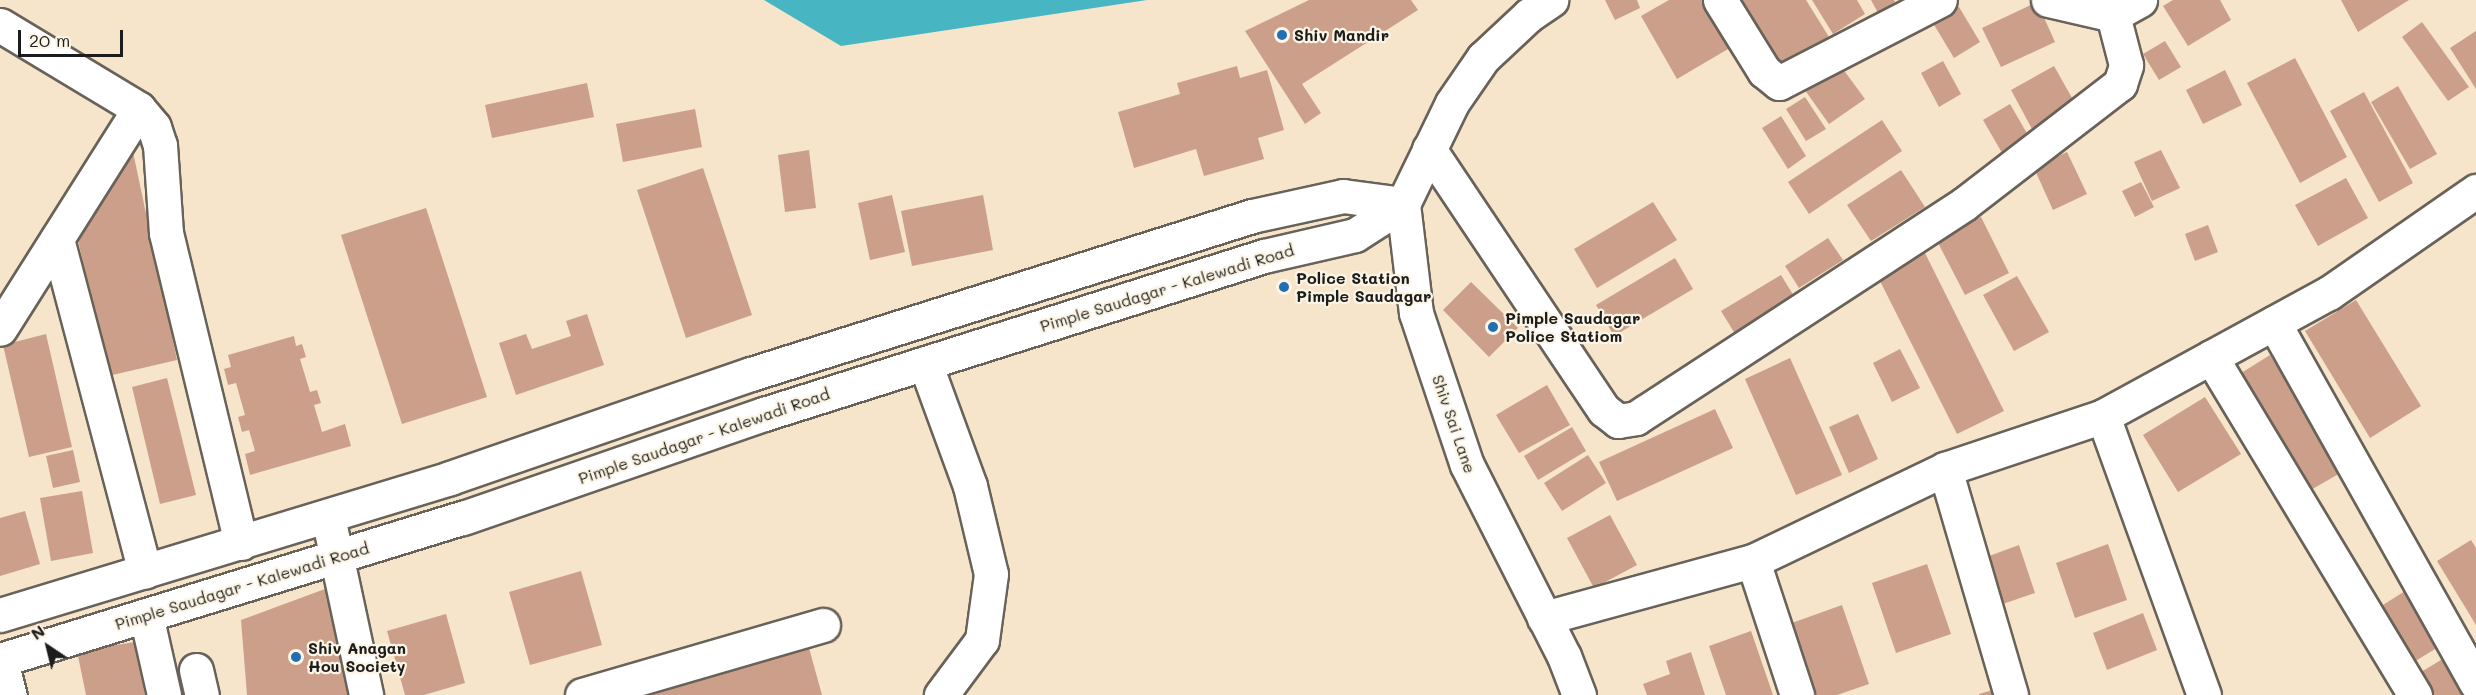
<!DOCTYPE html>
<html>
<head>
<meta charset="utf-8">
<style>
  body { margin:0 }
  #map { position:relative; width:2476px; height:695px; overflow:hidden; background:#f6e4cb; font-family:Mali,sans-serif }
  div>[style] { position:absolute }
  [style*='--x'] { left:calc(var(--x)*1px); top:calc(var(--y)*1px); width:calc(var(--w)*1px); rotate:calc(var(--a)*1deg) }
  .water>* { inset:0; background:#47b5c2 }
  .building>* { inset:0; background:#cc9f8a }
  .roads { filter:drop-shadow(2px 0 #686259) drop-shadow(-2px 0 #686259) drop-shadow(0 2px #686259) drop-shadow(0 -2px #686259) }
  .minor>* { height:33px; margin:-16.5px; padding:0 16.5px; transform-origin:16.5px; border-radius:16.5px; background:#fff }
  .major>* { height:33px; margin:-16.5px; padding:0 16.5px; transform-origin:16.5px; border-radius:16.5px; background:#fff }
  .dots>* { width:16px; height:16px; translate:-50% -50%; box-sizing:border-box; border:3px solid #fcf5e5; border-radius:50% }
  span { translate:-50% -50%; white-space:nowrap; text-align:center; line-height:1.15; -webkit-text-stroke:4.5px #fcf5e5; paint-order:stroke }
  .poi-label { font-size:16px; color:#1c1c1c; font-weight:700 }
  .left { translate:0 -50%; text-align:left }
  .street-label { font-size:16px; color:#1c1c1c }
  .north { position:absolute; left:18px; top:617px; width:60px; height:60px; -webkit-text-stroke:4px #fcf5e5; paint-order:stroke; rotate:325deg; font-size:16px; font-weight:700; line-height:24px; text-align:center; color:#1c1c1c }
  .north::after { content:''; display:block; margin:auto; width:21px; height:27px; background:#1c1c1c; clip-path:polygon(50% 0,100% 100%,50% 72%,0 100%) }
  .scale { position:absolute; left:18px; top:30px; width:105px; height:27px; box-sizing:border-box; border:3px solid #1c1c1c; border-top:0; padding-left:8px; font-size:18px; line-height:21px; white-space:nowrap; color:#1c1c1c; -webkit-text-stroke:4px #fcf5e5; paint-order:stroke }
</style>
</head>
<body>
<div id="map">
  <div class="water">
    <i style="clip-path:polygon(764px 0,1147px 0,841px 46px)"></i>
  </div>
  <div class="building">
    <i style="clip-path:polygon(1309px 0,1411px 0,1418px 10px,1302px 84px,1321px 113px,1305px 124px,1245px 31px)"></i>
    <i style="clip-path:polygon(1605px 0,1637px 0,1640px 8px,1615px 20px)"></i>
    <i style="clip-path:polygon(1669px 0,1715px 0,1740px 42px,1677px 79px,1641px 16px)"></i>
    <i style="clip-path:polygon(1728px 0,1806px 0,1829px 37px,1774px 72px)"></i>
    <i style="clip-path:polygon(1812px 0,1857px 0,1865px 14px,1833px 34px)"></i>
    <i style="clip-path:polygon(1871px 0,1894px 0,1895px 2px,1878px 13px)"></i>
    <i style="clip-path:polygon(2173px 0,2220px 0,2231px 20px,2188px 46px,2163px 6px)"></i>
    <i style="clip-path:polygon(2341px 0,2409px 0,2358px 32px)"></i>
    <i style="clip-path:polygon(2037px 2px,2055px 42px,2001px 67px,1982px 28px)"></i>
    <i style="clip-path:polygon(1959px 7px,1980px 42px,1954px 58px,1933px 23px)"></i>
    <i style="clip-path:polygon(2422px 22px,2469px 87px,2448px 101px,2402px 37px)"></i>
    <i style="clip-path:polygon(2476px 31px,2476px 89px,2450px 48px)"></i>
    <i style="clip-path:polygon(2165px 41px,2181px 67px,2159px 80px,2143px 54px)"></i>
    <i style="clip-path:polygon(2295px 58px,2347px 157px,2300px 183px,2247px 83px)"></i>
    <i style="clip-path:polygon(1837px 61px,1865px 99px,1829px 124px,1802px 86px)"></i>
    <i style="clip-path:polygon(1943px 61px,1961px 94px,1939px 107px,1921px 73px)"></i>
    <i style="clip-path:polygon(1237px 66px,1240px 78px,1267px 70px,1284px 130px,1258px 138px,1264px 159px,1204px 176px,1196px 149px,1134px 168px,1118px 112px,1180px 94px,1177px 83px)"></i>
    <i style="clip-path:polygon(2054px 66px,2076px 105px,2032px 129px,2011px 90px)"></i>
    <i style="clip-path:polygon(2225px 70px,2242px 105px,2203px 124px,2186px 90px)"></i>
    <i style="clip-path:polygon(587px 83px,594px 117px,492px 138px,485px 105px)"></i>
    <i style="clip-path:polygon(2398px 86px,2437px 154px,2410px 169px,2371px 102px)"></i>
    <i style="clip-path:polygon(2364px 92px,2413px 183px,2379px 202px,2330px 111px)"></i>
    <i style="clip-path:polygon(1805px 97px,1826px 129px,1806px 141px,1786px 109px)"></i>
    <i style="clip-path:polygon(2010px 104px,2032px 142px,2005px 158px,1983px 120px)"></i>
    <i style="clip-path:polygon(695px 109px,702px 147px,623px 162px,616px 124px)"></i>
    <i style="clip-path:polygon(1781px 116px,1806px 156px,1788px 169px,1762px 128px)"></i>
    <i style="clip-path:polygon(1882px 120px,1902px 151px,1809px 214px,1788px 182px)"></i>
    <i style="clip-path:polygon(809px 150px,816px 208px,785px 212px,778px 155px)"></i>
    <i style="clip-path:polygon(2161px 150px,2180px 188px,2152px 201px,2134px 162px)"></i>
    <i style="clip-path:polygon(133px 152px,177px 360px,108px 376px,74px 222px)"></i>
    <i style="clip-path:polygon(2067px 152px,2087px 194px,2053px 210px,2034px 168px)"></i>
    <i style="clip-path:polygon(703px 168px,752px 315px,686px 338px,637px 190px)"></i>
    <i style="clip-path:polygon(1901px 170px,1925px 207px,1871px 241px,1847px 205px)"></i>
    <i style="clip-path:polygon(2346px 178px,2368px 218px,2318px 246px,2295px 205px)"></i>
    <i style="clip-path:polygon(2141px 182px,2154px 207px,2135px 217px,2122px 191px)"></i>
    <i style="clip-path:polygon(892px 195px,905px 252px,870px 260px,858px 203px)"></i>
    <i style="clip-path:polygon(983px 195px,993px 250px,912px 266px,901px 211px)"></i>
    <i style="clip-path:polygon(1653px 202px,1677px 240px,1597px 288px,1574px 249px)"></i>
    <i style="clip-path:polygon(426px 208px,487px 397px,402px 424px,341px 235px)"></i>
    <i style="clip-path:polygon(1981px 217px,2009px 273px,1965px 295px,1936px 239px)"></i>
    <i style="clip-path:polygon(2208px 225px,2218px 252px,2195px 261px,2185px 234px)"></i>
    <i style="clip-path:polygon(1828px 238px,1843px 260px,1799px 288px,1785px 266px)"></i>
    <i style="clip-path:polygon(1924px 251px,2004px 411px,1957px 434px,1877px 275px)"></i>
    <i style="clip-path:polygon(1675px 258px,1693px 289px,1614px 336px,1596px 305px)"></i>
    <i style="clip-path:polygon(1781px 275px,1797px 301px,1737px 337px,1721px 311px)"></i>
    <i style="clip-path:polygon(2017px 276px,2049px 332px,2014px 351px,1983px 295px)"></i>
    <i style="clip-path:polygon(1471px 282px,1518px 328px,1489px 357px,1443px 310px)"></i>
    <i style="clip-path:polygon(2356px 300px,2421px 406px,2370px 438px,2305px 331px)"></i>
    <i style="clip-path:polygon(587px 314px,604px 365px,516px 395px,499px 343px,526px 334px,532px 349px,571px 336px,566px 321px)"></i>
    <i style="clip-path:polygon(46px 334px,72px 447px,29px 457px,3px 345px)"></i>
    <i style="clip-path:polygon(294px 336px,296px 346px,302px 344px,306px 357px,300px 359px,310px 392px,317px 390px,321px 403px,314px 405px,322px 432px,345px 424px,351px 446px,250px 475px,245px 454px,255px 451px,249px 430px,242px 432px,238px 417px,245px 415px,236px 383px,228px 385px,224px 369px,231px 367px,228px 355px)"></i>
    <i style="clip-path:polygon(1900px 349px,1920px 388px,1892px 402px,1873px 363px)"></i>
    <i style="clip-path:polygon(2270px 355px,2342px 472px,2309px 491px,2238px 375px)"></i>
    <i style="clip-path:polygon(1790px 358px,1842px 475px,1796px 495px,1745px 379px)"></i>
    <i style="clip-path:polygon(167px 378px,196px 495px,160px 504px,132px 387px)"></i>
    <i style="clip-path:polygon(1547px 385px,1570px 425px,1519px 453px,1496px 415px)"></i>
    <i style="clip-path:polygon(2205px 397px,2241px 454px,2178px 492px,2143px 435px)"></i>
    <i style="clip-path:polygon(1715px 409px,1733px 448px,1617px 501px,1599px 462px)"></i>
    <i style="clip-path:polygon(1858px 414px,1878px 459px,1849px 473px,1829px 427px)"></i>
    <i style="clip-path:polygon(1572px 427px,1586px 451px,1538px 480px,1524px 456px)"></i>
    <i style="clip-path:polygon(73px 450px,80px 482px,53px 488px,46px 456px)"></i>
    <i style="clip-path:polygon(1588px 455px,1606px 483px,1562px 511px,1544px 483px)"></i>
    <i style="clip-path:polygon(82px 491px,93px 553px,51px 561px,40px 498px)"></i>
    <i style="clip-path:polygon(25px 511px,40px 564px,0 576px,0 518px)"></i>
    <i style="clip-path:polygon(1610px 515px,1637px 565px,1594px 588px,1567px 538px)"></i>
    <i style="clip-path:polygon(2471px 540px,2476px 548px,2476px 625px,2437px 561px)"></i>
    <i style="clip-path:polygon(2108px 544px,2127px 600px,2075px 618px,2056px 563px)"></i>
    <i style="clip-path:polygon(2019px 545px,2035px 593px,1997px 606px,1981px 559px)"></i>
    <i style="clip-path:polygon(1927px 564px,1951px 634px,1896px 653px,1872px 583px)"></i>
    <i style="clip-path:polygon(581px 571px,602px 645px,530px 665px,509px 592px)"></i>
    <i style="clip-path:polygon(333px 586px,355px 695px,247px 695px,241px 620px)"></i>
    <i style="clip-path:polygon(2413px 586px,2448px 641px,2409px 665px,2375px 610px)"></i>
    <i style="clip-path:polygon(1842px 605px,1869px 684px,1837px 695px,1814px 695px,1789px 624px)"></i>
    <i style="clip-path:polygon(2143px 613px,2157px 650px,2107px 670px,2093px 633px)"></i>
    <i style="clip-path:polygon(446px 614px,465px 683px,424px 695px,405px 695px,387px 631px)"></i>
    <i style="clip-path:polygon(1751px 631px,1773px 695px,1726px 695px,1709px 646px)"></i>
    <i style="clip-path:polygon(135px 642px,145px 695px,86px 695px,77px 651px)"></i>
    <i style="clip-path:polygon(809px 648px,822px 695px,643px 695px,643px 694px)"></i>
    <i style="clip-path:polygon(1691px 652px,1705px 695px,1647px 695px,1643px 684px,1670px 674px,1666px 661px)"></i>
    <i style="clip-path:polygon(2449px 655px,2473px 695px,2425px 695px,2413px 677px)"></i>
    <i style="clip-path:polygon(2000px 688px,2002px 695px,1979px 695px,1979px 694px)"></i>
  </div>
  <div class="roads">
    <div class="minor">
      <i style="--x:1720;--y:0;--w:84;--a:58.2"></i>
      <i style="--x:1764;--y:71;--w:19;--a:39"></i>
      <i style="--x:1779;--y:83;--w:181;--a:-27.3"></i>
      <i style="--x:2048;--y:0;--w:67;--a:13"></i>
      <i style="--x:0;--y:25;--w:162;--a:31.1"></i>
      <i style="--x:139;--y:109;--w:260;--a:122.3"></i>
      <i style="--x:139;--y:109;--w:23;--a:50"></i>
      <i style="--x:154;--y:127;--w:19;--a:72"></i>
      <i style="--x:160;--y:145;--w:88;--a:86.1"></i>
      <i style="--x:166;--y:233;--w:319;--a:76.4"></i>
      <i style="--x:1429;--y:149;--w:314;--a:56.2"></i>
      <i style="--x:1604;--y:410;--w:18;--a:38"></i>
      <i style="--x:1618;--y:421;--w:18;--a:-9"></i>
      <i style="--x:1636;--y:418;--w:392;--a:-33.1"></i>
      <i style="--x:1964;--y:204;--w:197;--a:-37.6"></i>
      <i style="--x:2120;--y:84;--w:20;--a:-72"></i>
      <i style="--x:2126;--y:65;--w:52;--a:-104.6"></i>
      <i style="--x:2113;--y:15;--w:31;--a:-29"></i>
      <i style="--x:1403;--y:204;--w:110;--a:83.2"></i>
      <i style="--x:1416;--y:313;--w:160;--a:71.5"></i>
      <i style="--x:1467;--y:465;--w:214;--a:63.1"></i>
      <i style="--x:1564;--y:656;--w:42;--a:69"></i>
      <i style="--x:57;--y:239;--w:344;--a:75.2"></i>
      <i style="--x:2274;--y:323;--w:413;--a:60.7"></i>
      <i style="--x:2211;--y:357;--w:395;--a:58.9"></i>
      <i style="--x:925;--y:363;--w:131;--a:69.9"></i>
      <i style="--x:970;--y:486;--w:90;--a:76.6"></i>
      <i style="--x:991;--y:574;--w:67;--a:97.8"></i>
      <i style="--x:982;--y:640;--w:69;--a:126.7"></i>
      <i style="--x:2103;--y:416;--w:297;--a:70.1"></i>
      <i style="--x:1945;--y:469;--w:235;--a:73.7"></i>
      <i style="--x:328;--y:517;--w:182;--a:77.9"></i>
      <i style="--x:1753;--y:561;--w:141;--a:71.8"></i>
      <i style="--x:146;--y:615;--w:82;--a:77.3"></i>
      <i style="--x:1544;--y:618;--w:217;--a:-15.3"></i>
      <i style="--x:1753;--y:561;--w:213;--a:-25.6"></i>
      <i style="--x:1945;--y:469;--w:167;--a:-18.5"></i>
      <i style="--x:2103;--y:416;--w:257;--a:-28.6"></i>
      <i style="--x:2329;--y:293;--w:179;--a:-34.8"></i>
      <i style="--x:1;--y:660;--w:36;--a:76"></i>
      <i style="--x:196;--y:670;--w:26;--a:77"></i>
      <i style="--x:582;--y:695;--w:251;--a:-16.2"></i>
    </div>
    <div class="major">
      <i style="--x:0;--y:615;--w:470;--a:-16.9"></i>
      <i style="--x:450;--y:478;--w:318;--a:-19.1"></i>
      <i style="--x:751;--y:374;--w:525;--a:-17.5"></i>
      <i style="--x:1252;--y:216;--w:93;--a:-12.4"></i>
      <i style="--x:1343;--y:196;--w:61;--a:7.6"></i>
      <i style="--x:0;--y:660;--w:484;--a:-17.1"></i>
      <i style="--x:463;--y:518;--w:318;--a:-19.1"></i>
      <i style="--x:764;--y:414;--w:524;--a:-17.54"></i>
      <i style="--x:1264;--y:256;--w:93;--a:-13"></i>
      <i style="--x:1355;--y:235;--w:57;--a:-32.9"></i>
      <i style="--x:1403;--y:204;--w:112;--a:-64.1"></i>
      <i style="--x:1452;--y:103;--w:55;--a:-55.4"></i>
      <i style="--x:1483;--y:58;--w:63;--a:-43.1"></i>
      <i style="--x:1529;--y:15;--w:27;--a:-34"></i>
    </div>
  </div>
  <div class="dots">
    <i style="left:1282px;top:35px;background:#1f6fb2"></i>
    <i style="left:1284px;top:287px;background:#1f6fb2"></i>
    <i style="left:1493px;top:327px;background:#1f6fb2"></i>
    <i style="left:296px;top:657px;background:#1f6fb2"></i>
  </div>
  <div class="poi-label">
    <span class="left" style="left:1294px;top:35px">Shiv Mandir</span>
    <span class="left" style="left:1296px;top:287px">Police Station<br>Pimple Saudagar</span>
    <span class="left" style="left:1505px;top:327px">Pimple Saudagar<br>Police Statiom</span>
    <span class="left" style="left:308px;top:657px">Shiv Anagan<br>Hou Society</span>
  </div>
  <div class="street-label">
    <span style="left:1167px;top:288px;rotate:-17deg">Pimple Saudagar - Kalewadi Road</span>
    <span style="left:1454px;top:424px;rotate:71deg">Shiv Sai Lane</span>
    <span style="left:704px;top:436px;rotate:-19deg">Pimple Saudagar - Kalewadi Road</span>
    <span style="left:242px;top:586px;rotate:-17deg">Pimple Saudagar - Kalewadi Road</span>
  </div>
  <div class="north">N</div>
  <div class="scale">20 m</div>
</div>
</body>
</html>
